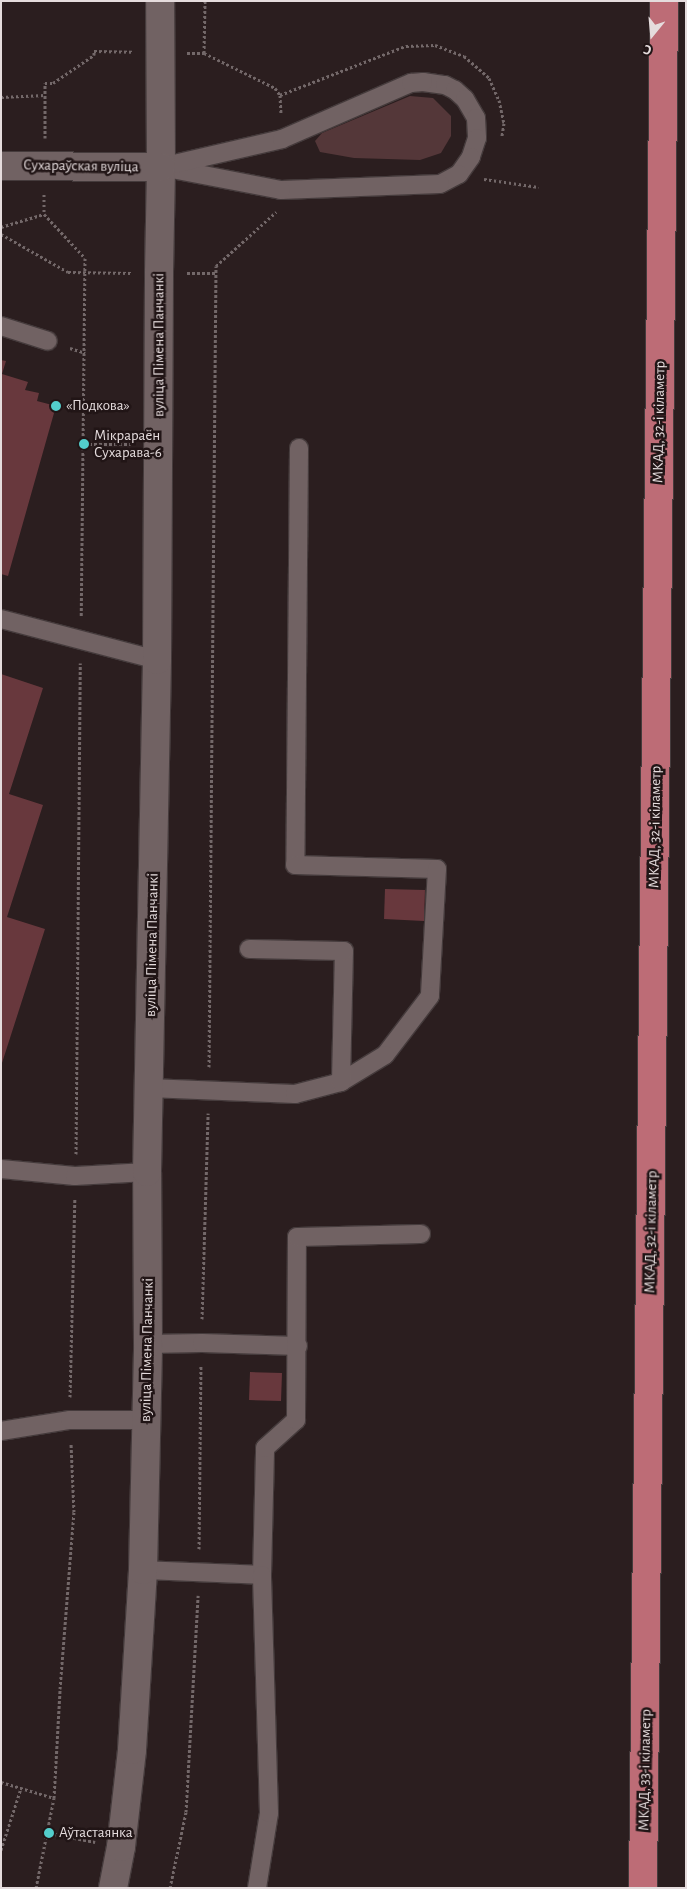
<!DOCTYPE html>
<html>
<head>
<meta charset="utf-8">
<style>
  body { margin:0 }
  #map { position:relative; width:687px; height:1889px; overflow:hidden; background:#2b1e1f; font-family:"Alegreya Sans",sans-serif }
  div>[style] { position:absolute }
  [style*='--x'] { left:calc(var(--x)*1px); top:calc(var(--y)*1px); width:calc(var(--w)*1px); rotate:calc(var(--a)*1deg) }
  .green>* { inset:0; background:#543739 }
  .building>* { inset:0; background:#68383d }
  .path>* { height:3px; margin-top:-1.5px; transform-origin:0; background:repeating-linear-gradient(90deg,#736869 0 2.5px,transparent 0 5px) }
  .roads { filter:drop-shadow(1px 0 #453b3c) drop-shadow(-1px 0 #453b3c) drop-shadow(0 1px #453b3c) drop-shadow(0 -1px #453b3c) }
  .service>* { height:18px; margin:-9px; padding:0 9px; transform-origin:9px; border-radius:9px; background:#716263 }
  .tertiary>* { height:28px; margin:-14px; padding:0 14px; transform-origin:14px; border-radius:14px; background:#716263 }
  .secondary>* { height:28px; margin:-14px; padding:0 14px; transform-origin:14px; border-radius:14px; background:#716263 }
  .trunk>* { height:28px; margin:-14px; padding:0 14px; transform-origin:14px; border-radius:14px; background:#bd6c76 }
  .dots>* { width:14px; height:14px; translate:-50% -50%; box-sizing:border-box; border:2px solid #211516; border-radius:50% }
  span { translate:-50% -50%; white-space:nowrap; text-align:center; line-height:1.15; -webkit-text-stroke:5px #211516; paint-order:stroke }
  .street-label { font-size:15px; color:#e5dcdd }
  .poi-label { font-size:15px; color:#e5dcdd }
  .left { translate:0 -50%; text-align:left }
  .frame { position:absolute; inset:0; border:2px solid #e5dcdd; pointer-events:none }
  .north { position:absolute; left:627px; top:10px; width:50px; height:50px; -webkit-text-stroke:4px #211516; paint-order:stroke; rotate:197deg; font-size:14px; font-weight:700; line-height:20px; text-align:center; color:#e5dcdd }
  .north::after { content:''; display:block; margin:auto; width:18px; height:22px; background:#e5dcdd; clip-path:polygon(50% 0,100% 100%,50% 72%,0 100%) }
</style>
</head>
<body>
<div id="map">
  <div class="green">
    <i style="clip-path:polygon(410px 96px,433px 98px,451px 116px,451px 136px,441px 153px,420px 160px,354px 158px,320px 152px,315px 141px,322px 133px)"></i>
  </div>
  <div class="building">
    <i style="clip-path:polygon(1px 360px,6px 361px,2px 374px,28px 382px,25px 390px,39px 393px,37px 401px,56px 406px,8px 576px,1px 574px)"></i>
    <i style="clip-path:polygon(1px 674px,43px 688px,9px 794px,43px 805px,7px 917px,45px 929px,2px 1063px)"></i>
    <i style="clip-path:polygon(385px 889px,425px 890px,424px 921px,384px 919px)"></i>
    <i style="clip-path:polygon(250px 1372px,282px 1373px,281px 1401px,249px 1400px)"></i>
  </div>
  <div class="path">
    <i style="--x:187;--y:53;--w:17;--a:0"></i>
    <i style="--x:204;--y:53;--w:79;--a:26.2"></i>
    <i style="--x:275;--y:88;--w:9;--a:54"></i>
    <i style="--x:280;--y:95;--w:19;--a:87"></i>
    <i style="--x:204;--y:53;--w:52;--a:-88.9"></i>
    <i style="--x:280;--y:95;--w:135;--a:-21.3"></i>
    <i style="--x:406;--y:46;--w:29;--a:-2"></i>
    <i style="--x:435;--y:45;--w:31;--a:21"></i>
    <i style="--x:464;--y:56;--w:33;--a:41"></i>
    <i style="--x:489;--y:78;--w:24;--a:66"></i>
    <i style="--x:499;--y:100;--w:24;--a:78"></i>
    <i style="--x:504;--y:123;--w:13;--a:99"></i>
    <i style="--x:1;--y:97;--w:44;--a:-2.6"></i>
    <i style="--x:45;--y:138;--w:55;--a:-90"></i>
    <i style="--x:45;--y:83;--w:8;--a:0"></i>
    <i style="--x:53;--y:83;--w:50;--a:-34.3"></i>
    <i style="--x:94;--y:55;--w:4;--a:-90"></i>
    <i style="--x:94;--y:51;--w:39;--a:1"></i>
    <i style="--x:484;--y:179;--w:55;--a:8.4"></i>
    <i style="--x:44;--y:194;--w:20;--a:90"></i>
    <i style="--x:44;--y:214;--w:60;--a:47"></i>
    <i style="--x:85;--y:258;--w:359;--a:90.6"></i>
    <i style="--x:1;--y:227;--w:45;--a:-16.8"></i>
    <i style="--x:1;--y:234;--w:77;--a:29.6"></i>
    <i style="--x:68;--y:272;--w:63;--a:0.9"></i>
    <i style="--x:187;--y:273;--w:29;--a:0"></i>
    <i style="--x:70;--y:348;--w:16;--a:18"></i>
    <i style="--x:84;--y:444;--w:47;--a:0"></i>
    <i style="--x:209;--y:1067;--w:801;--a:-89.5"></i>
    <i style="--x:216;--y:266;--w:81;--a:-42"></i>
    <i style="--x:76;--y:1154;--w:491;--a:-89.5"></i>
    <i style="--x:202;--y:1319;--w:206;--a:-88.3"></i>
    <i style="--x:70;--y:1397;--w:199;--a:-88.6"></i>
    <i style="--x:199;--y:1549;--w:184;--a:-89.4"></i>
    <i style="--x:1;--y:1782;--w:55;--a:16.8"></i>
    <i style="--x:49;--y:1833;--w:47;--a:11.1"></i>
    <i style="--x:1;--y:1850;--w:65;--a:-72.1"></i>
    <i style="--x:36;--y:1888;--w:92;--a:-78.7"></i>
    <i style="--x:54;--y:1798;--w:109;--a:-86.8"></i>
    <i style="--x:60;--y:1689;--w:178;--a:-85.5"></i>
    <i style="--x:74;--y:1512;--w:69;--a:-92.5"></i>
    <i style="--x:170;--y:1888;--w:78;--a:-78.1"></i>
    <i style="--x:186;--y:1812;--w:217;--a:-86.8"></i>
  </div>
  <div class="roads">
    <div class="service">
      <i style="--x:423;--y:82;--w:22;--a:8"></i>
      <i style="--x:445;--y:85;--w:11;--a:27"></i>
      <i style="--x:455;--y:90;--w:13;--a:42"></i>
      <i style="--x:465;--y:99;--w:22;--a:60"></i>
      <i style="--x:476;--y:118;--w:20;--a:87"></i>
      <i style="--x:477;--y:138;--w:20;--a:108"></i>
      <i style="--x:471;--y:157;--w:21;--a:125"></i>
      <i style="--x:459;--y:174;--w:21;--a:152"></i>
      <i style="--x:440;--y:184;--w:159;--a:177.8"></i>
      <i style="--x:281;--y:190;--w:122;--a:-169.1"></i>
      <i style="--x:161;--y:167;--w:124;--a:-13"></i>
      <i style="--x:282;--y:139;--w:141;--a:-23.5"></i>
      <i style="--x:411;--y:83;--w:12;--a:-5"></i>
      <i style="--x:1;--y:326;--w:49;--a:17.7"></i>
      <i style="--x:299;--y:448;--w:417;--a:90.5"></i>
      <i style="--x:295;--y:865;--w:142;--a:1.6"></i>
      <i style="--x:437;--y:869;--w:127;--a:93.2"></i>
      <i style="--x:430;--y:996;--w:74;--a:127.3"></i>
      <i style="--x:385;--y:1055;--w:52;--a:148.5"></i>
      <i style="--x:1;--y:619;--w:161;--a:14.7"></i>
      <i style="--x:149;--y:1088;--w:146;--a:2.4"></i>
      <i style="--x:295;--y:1094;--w:48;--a:-14.6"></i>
      <i style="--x:341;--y:1082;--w:131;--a:-88.7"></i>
      <i style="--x:344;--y:951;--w:95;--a:-178.8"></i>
      <i style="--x:1;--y:1169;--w:74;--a:5.4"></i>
      <i style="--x:75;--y:1176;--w:72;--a:-3.2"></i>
      <i style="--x:148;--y:1344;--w:54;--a:-1.1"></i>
      <i style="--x:202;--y:1343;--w:96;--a:1.8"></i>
      <i style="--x:1;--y:1431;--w:70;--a:-9.1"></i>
      <i style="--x:70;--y:1420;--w:76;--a:0"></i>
      <i style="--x:143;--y:1570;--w:119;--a:2.4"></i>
      <i style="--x:262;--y:1575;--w:127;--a:-88.6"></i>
      <i style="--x:265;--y:1448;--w:42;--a:-42.1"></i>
      <i style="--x:296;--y:1420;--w:183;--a:-89.7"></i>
      <i style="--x:297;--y:1237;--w:124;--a:-1.4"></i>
      <i style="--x:257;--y:1888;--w:76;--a:-80.9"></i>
      <i style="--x:269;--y:1813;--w:238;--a:-91.7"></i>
    </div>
    <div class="tertiary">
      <i style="--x:113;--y:1888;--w:42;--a:-79"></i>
      <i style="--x:121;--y:1847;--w:98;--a:-83.5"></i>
      <i style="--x:132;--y:1750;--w:180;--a:-86.5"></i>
      <i style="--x:143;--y:1570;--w:226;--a:-88.7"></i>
      <i style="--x:148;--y:1344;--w:172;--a:-90.3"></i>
      <i style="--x:147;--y:1172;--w:512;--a:-88.88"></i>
      <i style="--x:157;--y:660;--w:387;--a:-89.7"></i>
      <i style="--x:159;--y:273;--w:106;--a:-88.9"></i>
      <i style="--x:161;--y:167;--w:166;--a:-90.3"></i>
    </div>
    <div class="secondary">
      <i style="--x:1;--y:166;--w:160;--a:0.4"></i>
    </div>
    <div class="trunk">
      <i style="--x:643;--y:1888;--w:1887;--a:-89.36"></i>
    </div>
  </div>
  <div class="dots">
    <i style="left:56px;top:406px;background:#53cdcb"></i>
    <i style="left:84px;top:444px;background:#53cdcb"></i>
    <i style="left:49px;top:1833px;background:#53cdcb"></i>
  </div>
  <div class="street-label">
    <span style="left:81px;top:166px;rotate:1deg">Сухараўская вуліца</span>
    <span style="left:159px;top:345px;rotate:-90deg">вуліца Пімена Панчанкі</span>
    <span style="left:659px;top:422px;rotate:-89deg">МКАД, 32-і кіламетр</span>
    <span style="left:655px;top:827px;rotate:-89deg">МКАД, 32-і кіламетр</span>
    <span style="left:152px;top:945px;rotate:-89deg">вуліца Пімена Панчанкі</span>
    <span style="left:651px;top:1232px;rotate:-89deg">МКАД, 32-і кіламетр</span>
    <span style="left:147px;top:1350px;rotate:-89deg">вуліца Пімена Панчанкі</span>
    <span style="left:645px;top:1770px;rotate:-89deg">МКАД, 33-і кіламетр</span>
  </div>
  <div class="poi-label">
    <span class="left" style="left:66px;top:406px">«Подкова»</span>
    <span class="left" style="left:94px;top:444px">Мікрараён<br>Сухарава-6</span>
    <span class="left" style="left:59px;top:1833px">Аўтастаянка</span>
  </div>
  <div class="frame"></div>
  <div class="north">С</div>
</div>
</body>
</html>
